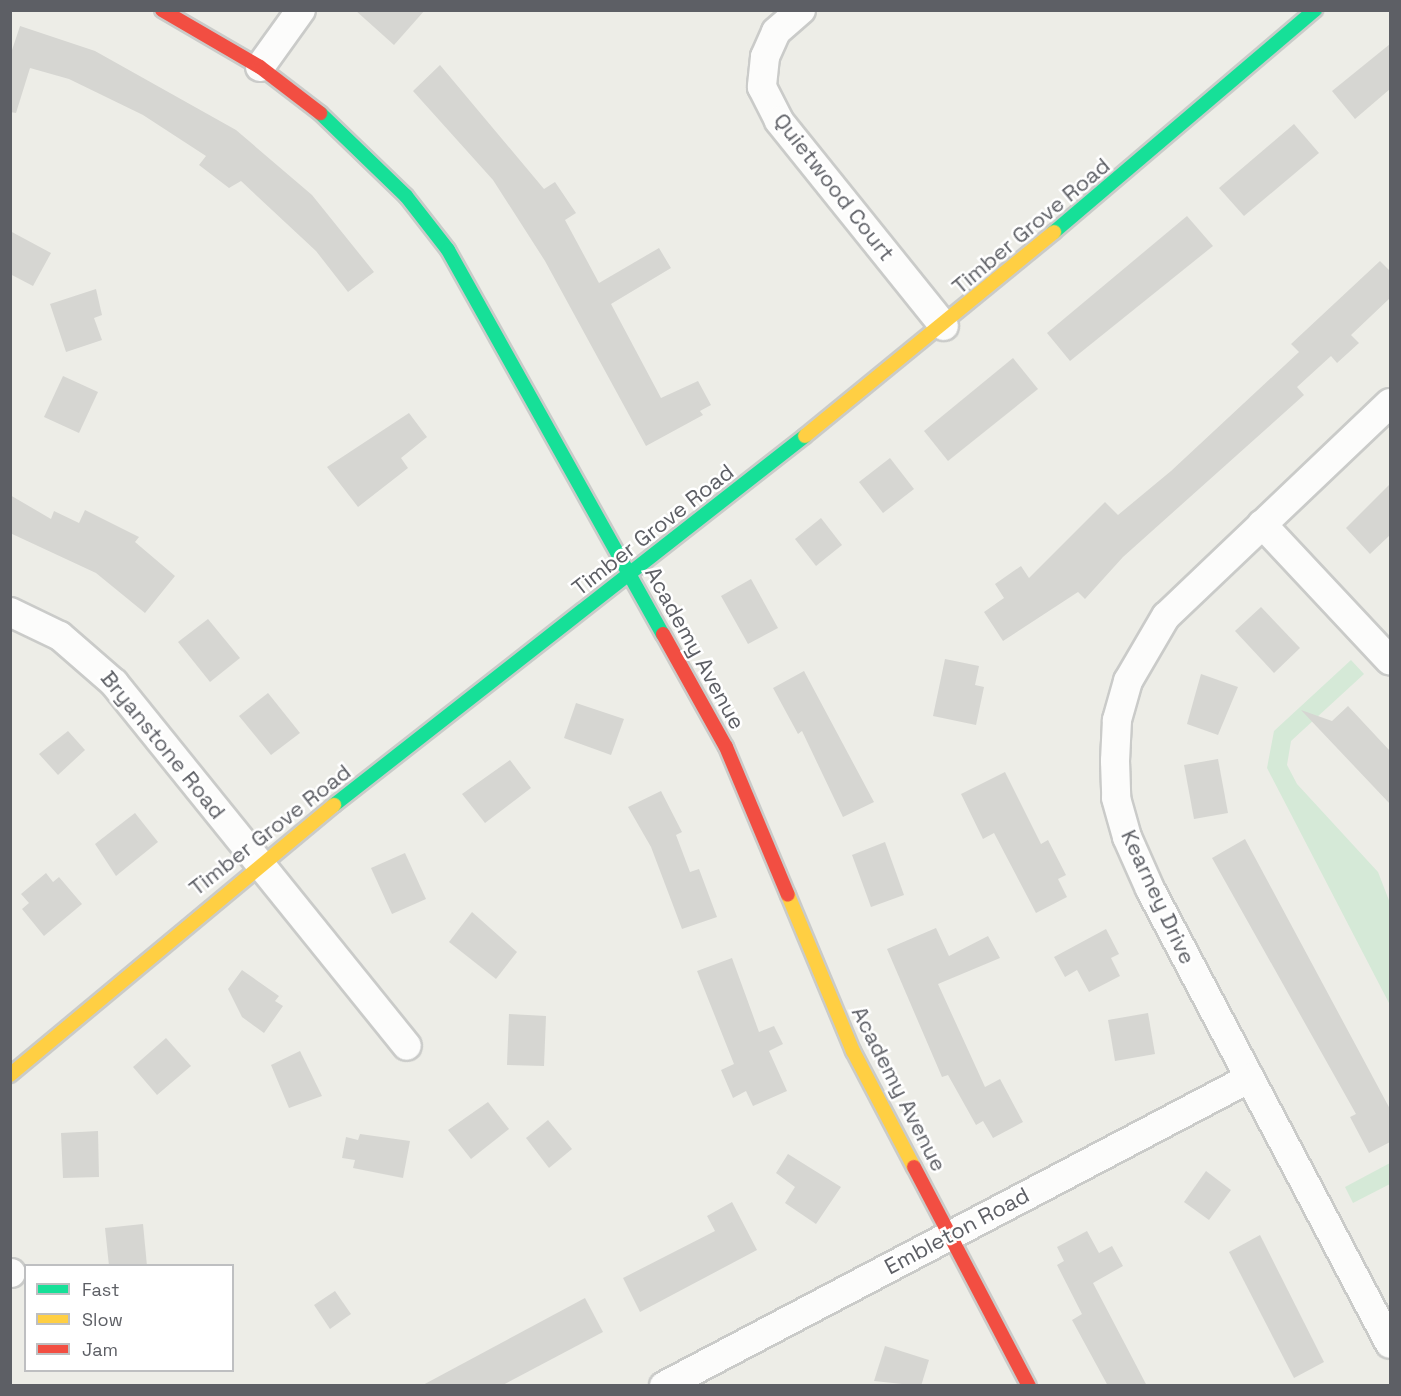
<!DOCTYPE html>
<html>
<head>
<meta charset="utf-8">
<style>
  body { margin:0 }
  #map { position:relative; width:1401px; height:1396px; overflow:hidden; background:#edede7; font-family:"Space Grotesk",sans-serif }
  div>[style] { position:absolute }
  [style*='--x'] { left:calc(var(--x)*1px); top:calc(var(--y)*1px); width:calc(var(--w)*1px); rotate:calc(var(--a)*1deg) }
  .green>* { inset:0; background:#d5e9d7 }
  .building>* { inset:0; background:#d6d6d2 }
  .roads { filter:drop-shadow(2px 0 #cacbc9) drop-shadow(-2px 0 #cacbc9) drop-shadow(0 2px #cacbc9) drop-shadow(0 -2px #cacbc9) }
  .street>* { height:28px; margin:-14px; padding:0 14px; transform-origin:14px; border-radius:14px; background:#fcfcfb }
  .fast>* { height:14px; margin:-7px; padding:0 7px; transform-origin:7px; border-radius:7px; background:#16e098 }
  .slow>* { height:14px; margin:-7px; padding:0 7px; transform-origin:7px; border-radius:7px; background:#ffcf43 }
  .jam>* { height:14px; margin:-7px; padding:0 7px; transform-origin:7px; border-radius:7px; background:#f24e42 }
  span { translate:-50% -50%; white-space:nowrap; text-align:center; line-height:1.15; -webkit-text-stroke:5px #fff; paint-order:stroke }
  .street-label { font-size:22px; color:#5d5f65 }
  .frame { position:absolute; inset:0; border:12px solid #5d5f65; pointer-events:none }
  .legend { position:absolute; left:24px; top:1264px; width:210px; height:108px; box-sizing:border-box; background:#fff; border:2px solid #bebfc1; margin:0; padding:8px 10px; list-style:none; font-size:18px; color:#5d5f65 }
  .legend li { display:flex; align-items:center; gap:12px; height:30px }
  .legend b { width:30px; border:2px solid #bebfc1 }
</style>
</head>
<body>
<div id="map">
  <div class="green">
    <i style="clip-path:polygon(1351px 660px,1364px 674px,1291px 741px,1287px 765px,1297px 784px,1378px 872px,1390px 903px,1390px 1005px,1267px 768px,1274px 731px)"></i>
    <i style="clip-path:polygon(1390px 1163px,1390px 1184px,1353px 1203px,1345px 1187px)"></i>
  </div>
  <div class="building">
    <i style="clip-path:polygon(355px 10px,425px 10px,394px 45px)"></i>
    <i style="clip-path:polygon(20px 26px,95px 51px,236px 130px,312px 195px,374px 272px,348px 292px,316px 251px,241px 181px,229px 188px,199px 165px,206px 156px,143px 115px,69px 79px,30px 68px,16px 113px,10px 112px,10px 56px)"></i>
    <i style="clip-path:polygon(1390px 44px,1390px 89px,1355px 119px,1332px 91px)"></i>
    <i style="clip-path:polygon(440px 65px,544px 189px,555px 182px,576px 213px,565px 220px,599px 283px,659px 248px,671px 268px,611px 304px,661px 398px,698px 381px,711px 405px,700px 411px,703px 415px,646px 446px,545px 261px,493px 180px,413px 91px)"></i>
    <i style="clip-path:polygon(1294px 124px,1319px 153px,1244px 216px,1219px 188px)"></i>
    <i style="clip-path:polygon(1187px 216px,1213px 246px,1070px 361px,1047px 333px)"></i>
    <i style="clip-path:polygon(10px 231px,51px 253px,33px 286px,10px 274px)"></i>
    <i style="clip-path:polygon(1380px 261px,1390px 271px,1390px 298px,1351px 335px,1359px 343px,1337px 363px,1331px 356px,1297px 387px,1304px 395px,1123px 557px,1085px 599px,1078px 592px,1003px 641px,984px 612px,1004px 598px,995px 584px,1021px 566px,1029px 578px,1105px 502px,1118px 515px,1171px 471px,1299px 352px,1291px 344px)"></i>
    <i style="clip-path:polygon(96px 289px,102px 315px,94px 318px,102px 340px,66px 352px,50px 304px)"></i>
    <i style="clip-path:polygon(1013px 358px,1038px 389px,948px 461px,924px 431px)"></i>
    <i style="clip-path:polygon(63px 376px,98px 392px,79px 433px,44px 417px)"></i>
    <i style="clip-path:polygon(409px 413px,427px 437px,401px 458px,408px 468px,358px 507px,327px 467px)"></i>
    <i style="clip-path:polygon(890px 458px,914px 489px,883px 513px,859px 482px)"></i>
    <i style="clip-path:polygon(1390px 484px,1390px 535px,1370px 554px,1346px 528px)"></i>
    <i style="clip-path:polygon(10px 495px,51px 519px,54px 511px,79px 523px,85px 510px,139px 537px,135px 542px,175px 576px,145px 613px,96px 573px,10px 533px)"></i>
    <i style="clip-path:polygon(821px 518px,842px 545px,816px 566px,795px 539px)"></i>
    <i style="clip-path:polygon(751px 579px,778px 628px,748px 644px,721px 596px)"></i>
    <i style="clip-path:polygon(1261px 607px,1300px 648px,1274px 673px,1235px 631px)"></i>
    <i style="clip-path:polygon(208px 619px,240px 658px,210px 682px,178px 642px)"></i>
    <i style="clip-path:polygon(945px 659px,979px 666px,975px 685px,984px 687px,976px 725px,933px 716px)"></i>
    <i style="clip-path:polygon(804px 671px,874px 802px,843px 817px,802px 731px,798px 734px,773px 688px)"></i>
    <i style="clip-path:polygon(1201px 674px,1238px 687px,1218px 735px,1187px 724px)"></i>
    <i style="clip-path:polygon(268px 693px,300px 733px,271px 755px,239px 716px)"></i>
    <i style="clip-path:polygon(576px 703px,624px 719px,611px 755px,564px 738px)"></i>
    <i style="clip-path:polygon(1348px 706px,1390px 751px,1390px 804px,1301px 710px,1332px 721px)"></i>
    <i style="clip-path:polygon(68px 731px,85px 750px,58px 775px,39px 754px)"></i>
    <i style="clip-path:polygon(1218px 759px,1228px 813px,1194px 819px,1184px 765px)"></i>
    <i style="clip-path:polygon(510px 760px,531px 788px,485px 823px,462px 794px)"></i>
    <i style="clip-path:polygon(1005px 772px,1041px 844px,1048px 840px,1066px 875px,1058px 879px,1067px 897px,1036px 913px,994px 833px,983px 839px,961px 794px)"></i>
    <i style="clip-path:polygon(661px 791px,682px 832px,676px 835px,690px 872px,699px 869px,717px 917px,682px 929px,651px 847px,628px 807px)"></i>
    <i style="clip-path:polygon(135px 813px,158px 842px,116px 876px,95px 844px)"></i>
    <i style="clip-path:polygon(1245px 839px,1390px 1109px,1390px 1142px,1369px 1153px,1350px 1117px,1356px 1114px,1212px 858px)"></i>
    <i style="clip-path:polygon(885px 842px,904px 895px,871px 907px,852px 855px)"></i>
    <i style="clip-path:polygon(405px 853px,426px 899px,392px 914px,371px 868px)"></i>
    <i style="clip-path:polygon(46px 873px,53px 882px,59px 877px,82px 904px,44px 936px,22px 909px,29px 903px,21px 894px)"></i>
    <i style="clip-path:polygon(472px 912px,517px 952px,496px 979px,449px 942px)"></i>
    <i style="clip-path:polygon(936px 928px,949px 956px,988px 936px,1000px 958px,938px 984px,985px 1087px,1000px 1079px,1023px 1122px,993px 1138px,983px 1121px,976px 1125px,948px 1075px,942px 1077px,887px 949px)"></i>
    <i style="clip-path:polygon(1106px 929px,1119px 954px,1111px 958px,1120px 976px,1089px 992px,1077px 970px,1065px 977px,1054px 957px)"></i>
    <i style="clip-path:polygon(732px 958px,759px 1032px,774px 1026px,783px 1044px,769px 1051px,787px 1091px,753px 1106px,746px 1091px,733px 1098px,721px 1070px,734px 1064px,697px 971px)"></i>
    <i style="clip-path:polygon(242px 970px,279px 996px,275px 1001px,283px 1006px,264px 1033px,242px 1017px,228px 989px)"></i>
    <i style="clip-path:polygon(1148px 1013px,1155px 1054px,1115px 1061px,1108px 1020px)"></i>
    <i style="clip-path:polygon(509px 1014px,546px 1016px,544px 1066px,507px 1065px)"></i>
    <i style="clip-path:polygon(166px 1038px,191px 1066px,157px 1095px,133px 1067px)"></i>
    <i style="clip-path:polygon(300px 1051px,322px 1096px,289px 1108px,271px 1065px)"></i>
    <i style="clip-path:polygon(488px 1102px,509px 1129px,471px 1159px,448px 1130px)"></i>
    <i style="clip-path:polygon(548px 1120px,572px 1149px,549px 1168px,526px 1138px)"></i>
    <i style="clip-path:polygon(98px 1131px,99px 1177px,63px 1178px,61px 1133px)"></i>
    <i style="clip-path:polygon(360px 1134px,410px 1141px,403px 1178px,353px 1168px,355px 1160px,342px 1158px,346px 1137px,358px 1140px)"></i>
    <i style="clip-path:polygon(788px 1154px,841px 1187px,816px 1224px,785px 1203px,795px 1187px,776px 1173px)"></i>
    <i style="clip-path:polygon(1206px 1171px,1231px 1190px,1209px 1220px,1184px 1202px)"></i>
    <i style="clip-path:polygon(732px 1202px,757px 1250px,640px 1312px,623px 1278px,715px 1231px,707px 1216px)"></i>
    <i style="clip-path:polygon(143px 1224px,147px 1266px,109px 1266px,105px 1228px)"></i>
    <i style="clip-path:polygon(1087px 1231px,1099px 1253px,1112px 1246px,1123px 1266px,1093px 1283px,1147px 1386px,1108px 1386px,1072px 1320px,1082px 1314px,1057px 1265px,1064px 1261px,1057px 1247px)"></i>
    <i style="clip-path:polygon(1260px 1235px,1324px 1362px,1294px 1378px,1229px 1252px)"></i>
    <i style="clip-path:polygon(335px 1291px,351px 1314px,330px 1329px,314px 1305px)"></i>
    <i style="clip-path:polygon(585px 1298px,603px 1332px,501px 1386px,421px 1386px)"></i>
    <i style="clip-path:polygon(885px 1346px,929px 1360px,921px 1386px,874px 1381px)"></i>
  </div>
  <div class="roads">
    <div class="street">
      <i style="--x:801;--y:10;--w:33;--a:139"></i>
      <i style="--x:776;--y:32;--w:27;--a:114"></i>
      <i style="--x:765;--y:57;--w:30;--a:96"></i>
      <i style="--x:762;--y:87;--w:38;--a:63"></i>
      <i style="--x:779;--y:121;--w:263;--a:51.2"></i>
      <i style="--x:260;--y:67;--w:70;--a:-54.3"></i>
      <i style="--x:1390;--y:403;--w:309;--a:136.4"></i>
      <i style="--x:1166;--y:616;--w:75;--a:120.3"></i>
      <i style="--x:1128;--y:681;--w:41;--a:105.8"></i>
      <i style="--x:1117;--y:720;--w:41;--a:92.8"></i>
      <i style="--x:1115;--y:761;--w:37;--a:88"></i>
      <i style="--x:1116;--y:798;--w:41;--a:74.2"></i>
      <i style="--x:1127;--y:837;--w:57;--a:66.1"></i>
      <i style="--x:1150;--y:889;--w:514;--a:62.19"></i>
      <i style="--x:1262;--y:524;--w:187;--a:46.9"></i>
      <i style="--x:10;--y:612;--w:55;--a:25.6"></i>
      <i style="--x:60;--y:636;--w:72;--a:41"></i>
      <i style="--x:114;--y:683;--w:466;--a:51.1"></i>
      <i style="--x:10;--y:1273;--w:1;--a:0"></i>
      <i style="--x:664;--y:1386;--w:662;--a:-27.73"></i>
    </div>
    <div class="fast">
      <i style="--x:320;--y:113;--w:120;--a:44"></i>
      <i style="--x:406;--y:196;--w:68;--a:52.1"></i>
      <i style="--x:448;--y:250;--w:440;--a:60.8"></i>
      <i style="--x:1054;--y:232;--w:343;--a:-40.4"></i>
      <i style="--x:334;--y:805;--w:598;--a:-38.08"></i>
    </div>
    <div class="slow">
      <i style="--x:805;--y:436;--w:322;--a:-39.3"></i>
      <i style="--x:788;--y:895;--w:169;--a:67.4"></i>
      <i style="--x:853;--y:1051;--w:131;--a:62.3"></i>
      <i style="--x:10;--y:1075;--w:422;--a:-39.8"></i>
    </div>
    <div class="jam">
      <i style="--x:162;--y:10;--w:113;--a:30.2"></i>
      <i style="--x:260;--y:67;--w:76;--a:37.5"></i>
      <i style="--x:663;--y:634;--w:129;--a:60.9"></i>
      <i style="--x:726;--y:747;--w:160;--a:67.3"></i>
      <i style="--x:914;--y:1167;--w:247;--a:62.3"></i>
    </div>
  </div>
  <div class="street-label">
    <span style="left:834px;top:187px;rotate:52deg">Quietwood Court</span>
    <span style="left:1031px;top:226px;rotate:-40deg">Timber Grove Road</span>
    <span style="left:653px;top:530px;rotate:-38deg">Timber Grove Road</span>
    <span style="left:695px;top:648px;rotate:61deg">Academy Avenue</span>
    <span style="left:163px;top:745px;rotate:51deg">Bryanstone Road</span>
    <span style="left:270px;top:830px;rotate:-38deg">Timber Grove Road</span>
    <span style="left:1158px;top:897px;rotate:65deg">Kearney Drive</span>
    <span style="left:899px;top:1089px;rotate:63deg">Academy Avenue</span>
    <span style="left:957px;top:1231px;rotate:-28deg">Embleton Road</span>
  </div>
  <div class="frame"></div>
  <ul class="legend">
  <li><b style="height:8px;background:#16e098"></b>Fast</li>
  <li><b style="height:8px;background:#ffcf43"></b>Slow</li>
  <li><b style="height:8px;background:#f24e42"></b>Jam</li>
  </ul>
</div>
</body>
</html>
